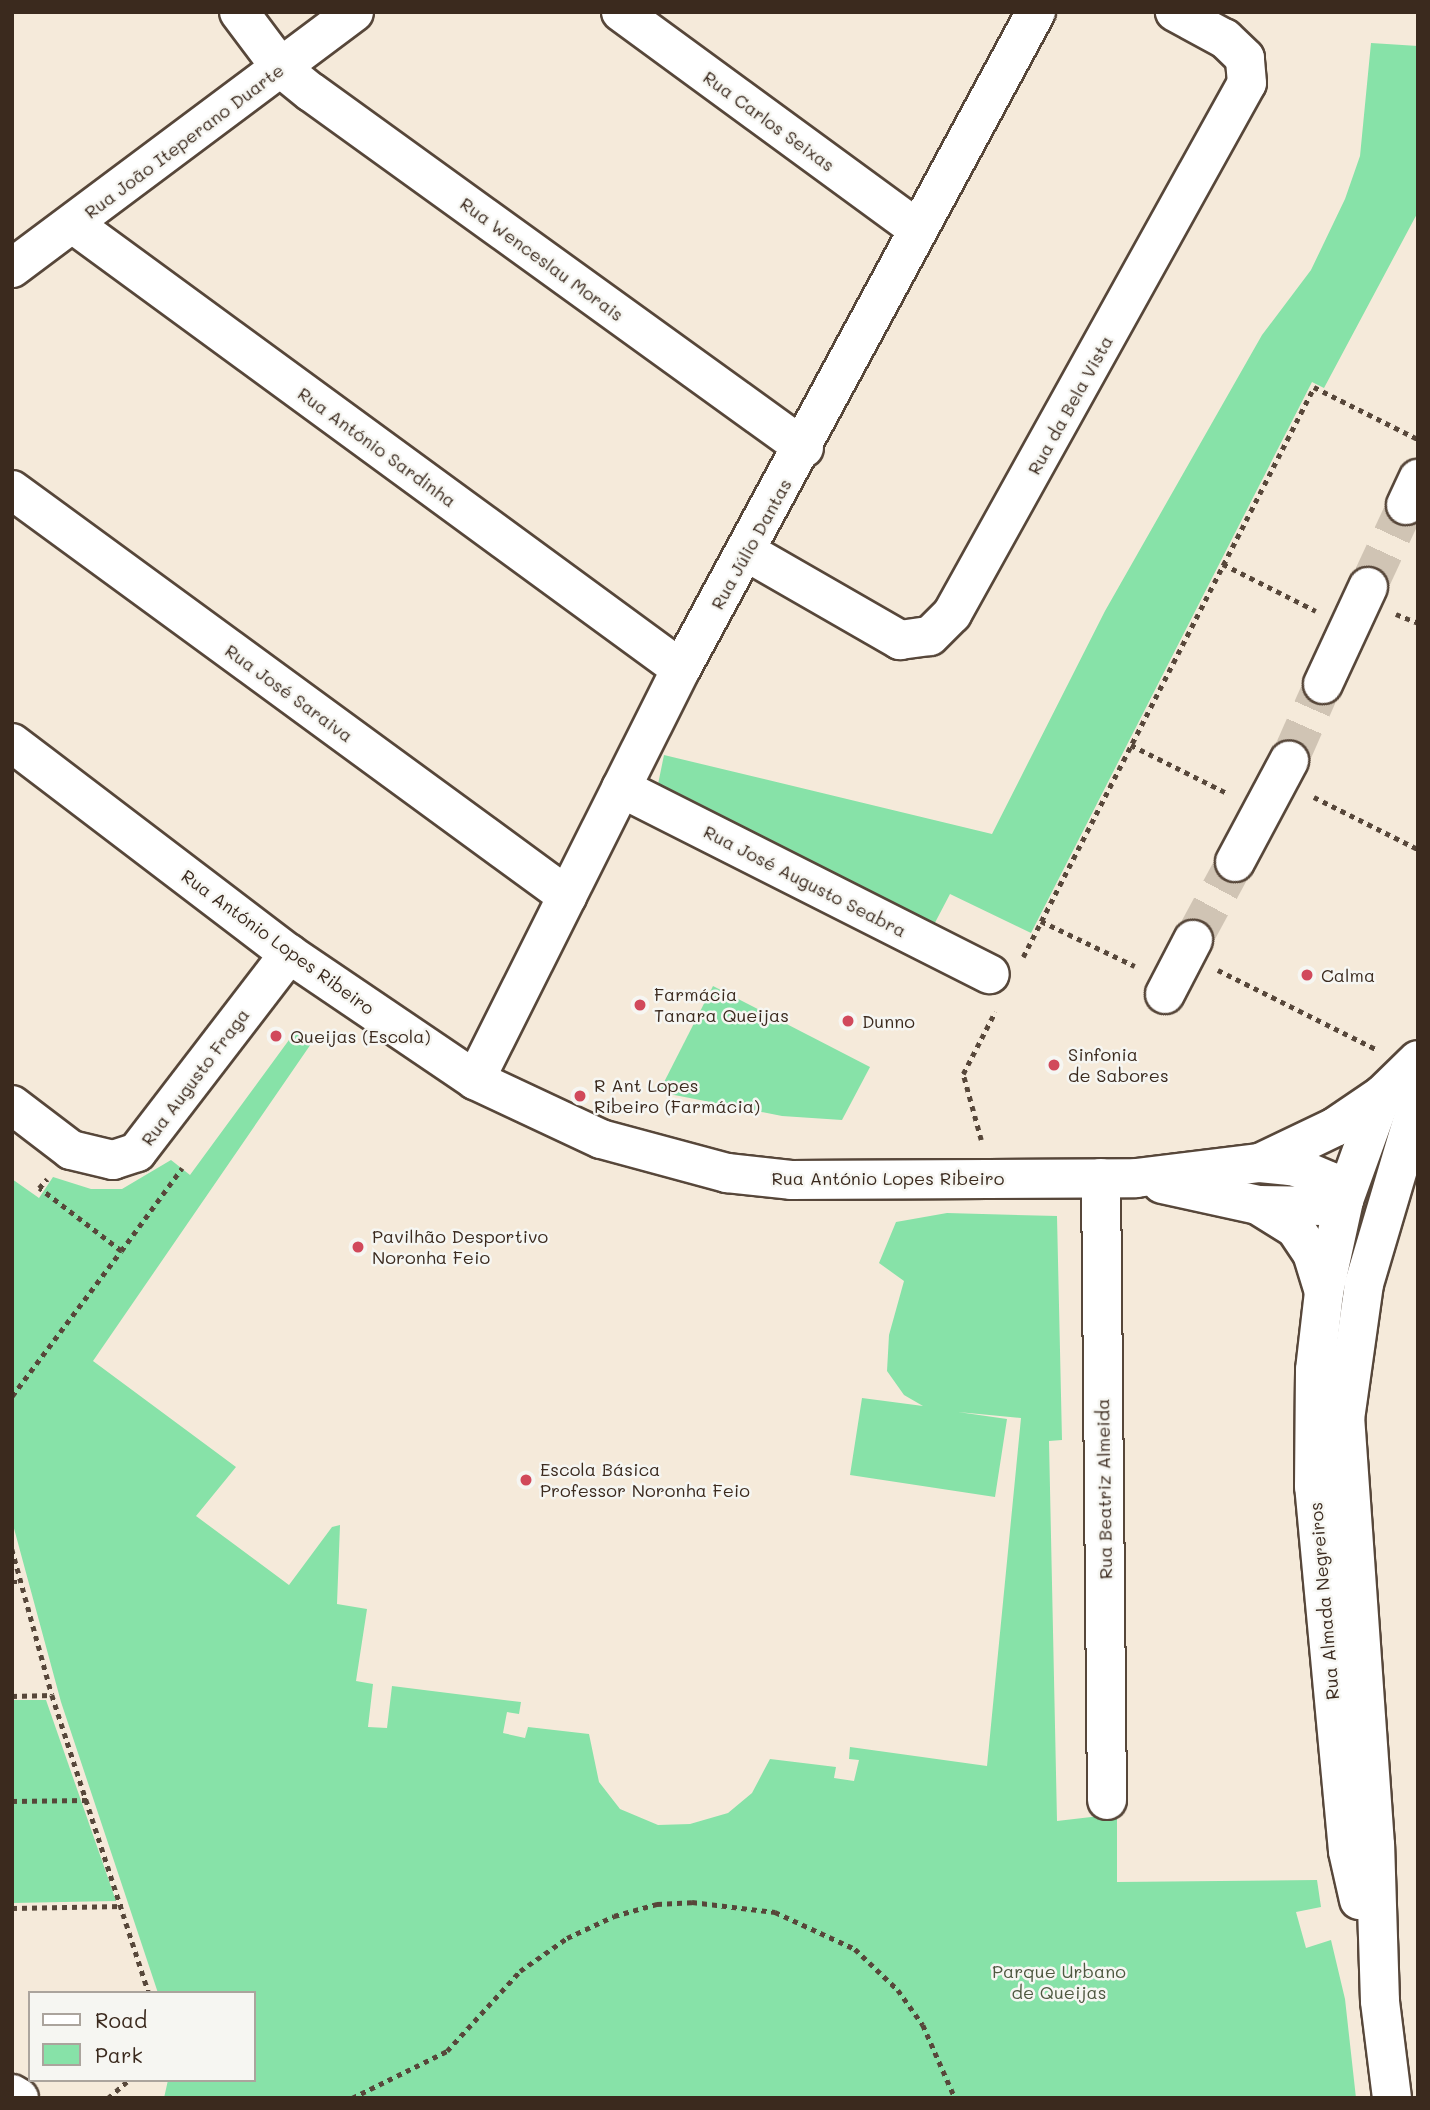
<!DOCTYPE html>
<html>
<head>
<meta charset="utf-8">
<style>
  body { margin:0 }
  #map { position:relative; width:1430px; height:2110px; overflow:hidden; background:#f5eada; font-family:Mali,sans-serif }
  div>[style] { position:absolute }
  [style*='--x'] { left:calc(var(--x)*1px); top:calc(var(--y)*1px); width:calc(var(--w)*1px); rotate:calc(var(--a)*1deg) }
  .green>* { inset:0; background:#87e2a8 }
  .street-tunnel>* { height:38px; margin-top:-19px; transform-origin:0; background:repeating-linear-gradient(90deg,#d0c4b4 0 38px,transparent 0 57px) }
  .path>* { height:4.5px; margin-top:-2.25px; transform-origin:0; background:repeating-linear-gradient(90deg,#57473a 0 5px,transparent 0 10px) }
  .roads { filter:drop-shadow(2px 0 #57473a) drop-shadow(-2px 0 #57473a) drop-shadow(0 2px #57473a) drop-shadow(0 -2px #57473a) }
  .street>* { height:38px; margin:-19px; padding:0 19px; transform-origin:19px; border-radius:19px; background:#fff }
  .dots>* { width:19px; height:19px; translate:-50% -50%; box-sizing:border-box; border:4px solid #f6f6f2; border-radius:50% }
  span { translate:-50% -50%; white-space:nowrap; text-align:center; line-height:1.15; -webkit-text-stroke:5px #f6f6f2; paint-order:stroke }
  .street-label { font-size:18px; color:#3b2a1e }
  .poi-label { font-size:18px; color:#3b2a1e }
  .left { translate:0 -50%; text-align:left }
  .park-label { font-size:18px; color:#4e5840 }
  .frame { position:absolute; inset:0; border:14px solid #3b2a1e; pointer-events:none }
  .legend { position:absolute; left:28px; top:1991px; width:228px; height:91px; box-sizing:border-box; background:#f6f6f2; border:2px solid #aba49d; margin:0; padding:9px 12px; list-style:none; font-size:21px; color:#3b2a1e }
  .legend li { display:flex; align-items:center; gap:14px; height:35px }
  .legend b { width:35px; border:2px solid #aba49d }
</style>
</head>
<body>
<div id="map">
  <div class="green">
    <i style="clip-path:polygon(1371px 43px,1418px 46px,1418px 212px,1324px 388px,1312px 382px,1031px 933px,950px 894px,928px 936px,656px 794px,664px 755px,992px 834px,1105px 611px,1262px 335px,1311px 270px,1345px 199px,1360px 156px)"></i>
    <i style="clip-path:polygon(713px 986px,870px 1067px,842px 1120px,782px 1116px,659px 1092px)"></i>
    <i style="clip-path:polygon(297px 1029px,313px 1041px,93px 1361px,236px 1467px,196px 1516px,289px 1585px,332px 1527px,340px 1525px,337px 1604px,367px 1609px,356px 1681px,373px 1684px,368px 1727px,387px 1728px,392px 1686px,521px 1702px,519px 1714px,507px 1712px,503px 1733px,525px 1738px,528px 1727px,589px 1734px,599px 1782px,620px 1809px,658px 1825px,690px 1824px,728px 1813px,752px 1793px,770px 1759px,836px 1767px,834px 1778px,854px 1781px,859px 1760px,849px 1759px,850px 1747px,987px 1766px,1021px 1418px,958px 1412px,1007px 1419px,995px 1497px,850px 1475px,862px 1398px,923px 1406px,904px 1395px,887px 1371px,889px 1335px,904px 1281px,879px 1263px,896px 1222px,947px 1213px,1057px 1216px,1062px 1440px,1049px 1441px,1057px 1821px,1117px 1814px,1117px 1882px,1317px 1880px,1321px 1907px,1296px 1912px,1306px 1948px,1331px 1940px,1345px 1999px,1356px 2098px,164px 2098px,168px 2080px,254px 2080px,254px 1993px,158px 1993px,61px 1702px,12px 1521px,12px 1179px,39px 1198px,53px 1177px,91px 1189px,122px 1189px,171px 1160px,190px 1175px)"></i>
    <i style="clip-path:polygon(12px 1700px,46px 1700px,116px 1901px,12px 1903px)"></i>
  </div>
  <div class="street-tunnel">
    <i style="--x:1368;--y:587;--w:90;--a:-65.1"></i>
    <i style="--x:1289;--y:761;--w:84;--a:-66.2"></i>
    <i style="--x:1193;--y:940;--w:89;--a:-61.7"></i>
  </div>
  <div class="path">
    <i style="--x:1223;--y:564;--w:104;--a:26.8"></i>
    <i style="--x:1396;--y:614;--w:24;--a:22"></i>
    <i style="--x:1131;--y:745;--w:107;--a:26.6"></i>
    <i style="--x:1314;--y:797;--w:116;--a:26.6"></i>
    <i style="--x:1041;--y:921;--w:104;--a:25.6"></i>
    <i style="--x:1023;--y:957;--w:640;--a:-62.95"></i>
    <i style="--x:1314;--y:387;--w:116;--a:26.6"></i>
    <i style="--x:1218;--y:970;--w:177;--a:26.6"></i>
    <i style="--x:981;--y:1140;--w:68;--a:-105.3"></i>
    <i style="--x:963;--y:1074;--w:70;--a:-62.7"></i>
    <i style="--x:121;--y:1251;--w:103;--a:-53.7"></i>
    <i style="--x:12;--y:1396;--w:181;--a:-53.1"></i>
    <i style="--x:121;--y:1251;--w:103;--a:-142.5"></i>
    <i style="--x:39;--y:1188;--w:12;--a:-48"></i>
    <i style="--x:12;--y:1549;--w:151;--a:74.7"></i>
    <i style="--x:52;--y:1695;--w:313;--a:72"></i>
    <i style="--x:12;--y:1582;--w:9;--a:0"></i>
    <i style="--x:12;--y:1696;--w:40;--a:-1.4"></i>
    <i style="--x:12;--y:1801;--w:76;--a:-0.8"></i>
    <i style="--x:12;--y:1908;--w:111;--a:-1"></i>
    <i style="--x:108;--y:2098;--w:28;--a:-41"></i>
    <i style="--x:352;--y:2098;--w:106;--a:-26.3"></i>
    <i style="--x:447;--y:2051;--w:108;--a:-47.6"></i>
    <i style="--x:520;--y:1971;--w:57;--a:-35.1"></i>
    <i style="--x:567;--y:1938;--w:52;--a:-25.1"></i>
    <i style="--x:614;--y:1916;--w:45;--a:-15.6"></i>
    <i style="--x:657;--y:1904;--w:35;--a:-3"></i>
    <i style="--x:692;--y:1902;--w:84;--a:6.9"></i>
    <i style="--x:775;--y:1912;--w:88;--a:24.8"></i>
    <i style="--x:855;--y:1949;--w:59;--a:43.6"></i>
    <i style="--x:898;--y:1990;--w:43;--a:54.5"></i>
    <i style="--x:923;--y:2025;--w:80;--a:66.3"></i>
  </div>
  <div class="roads">
    <div class="street">
      <i style="--x:239;--y:12;--w:70;--a:53.1"></i>
      <i style="--x:281;--y:68;--w:38;--a:39"></i>
      <i style="--x:311;--y:92;--w:608;--a:35.83"></i>
      <i style="--x:621;--y:12;--w:367;--a:36.2"></i>
      <i style="--x:73;--y:224;--w:753;--a:36.2"></i>
      <i style="--x:12;--y:268;--w:427;--a:-36.8"></i>
      <i style="--x:12;--y:490;--w:688;--a:36.19"></i>
      <i style="--x:1406;--y:505;--w:29;--a:-65"></i>
      <i style="--x:747;--y:552;--w:177;--a:29.9"></i>
      <i style="--x:900;--y:640;--w:30;--a:-8"></i>
      <i style="--x:930;--y:636;--w:31;--a:-45"></i>
      <i style="--x:952;--y:614;--w:607;--a:-60.95"></i>
      <i style="--x:1247;--y:83;--w:25;--a:-95"></i>
      <i style="--x:1245;--y:58;--w:28;--a:-136"></i>
      <i style="--x:1225;--y:39;--w:57;--a:-151.6"></i>
      <i style="--x:1323;--y:684;--w:107;--a:-65.1"></i>
      <i style="--x:12;--y:743;--w:348;--a:37.3"></i>
      <i style="--x:289;--y:954;--w:225;--a:34.1"></i>
      <i style="--x:475;--y:1080;--w:139;--a:25.1"></i>
      <i style="--x:601;--y:1139;--w:131;--a:15.1"></i>
      <i style="--x:727;--y:1173;--w:64;--a:6.2"></i>
      <i style="--x:791;--y:1180;--w:345;--a:-0.3"></i>
      <i style="--x:1136;--y:1178;--w:125;--a:-6.9"></i>
      <i style="--x:1260;--y:1163;--w:36;--a:6"></i>
      <i style="--x:1296;--y:1167;--w:36;--a:23"></i>
      <i style="--x:1329;--y:1181;--w:24;--a:52"></i>
      <i style="--x:621;--y:788;--w:413;--a:26.8"></i>
      <i style="--x:1235;--y:862;--w:115;--a:-61.9"></i>
      <i style="--x:1165;--y:994;--w:61;--a:-62.6"></i>
      <i style="--x:475;--y:1080;--w:460;--a:-63.4"></i>
      <i style="--x:681;--y:669;--w:747;--a:-61.62"></i>
      <i style="--x:12;--y:1105;--w:74;--a:37.3"></i>
      <i style="--x:71;--y:1150;--w:43;--a:13.4"></i>
      <i style="--x:113;--y:1160;--w:25;--a:-18"></i>
      <i style="--x:137;--y:1152;--w:250;--a:-52.5"></i>
      <i style="--x:1260;--y:1163;--w:83;--a:-25.6"></i>
      <i style="--x:1335;--y:1127;--w:57;--a:-34.2"></i>
      <i style="--x:1101;--y:1178;--w:622;--a:89.45"></i>
      <i style="--x:1162;--y:1184;--w:98;--a:12.3"></i>
      <i style="--x:1258;--y:1205;--w:66;--a:0.9"></i>
      <i style="--x:1324;--y:1206;--w:21;--a:-17"></i>
      <i style="--x:1258;--y:1205;--w:44;--a:31.9"></i>
      <i style="--x:1295;--y:1228;--w:30;--a:56"></i>
      <i style="--x:1312;--y:1253;--w:41;--a:72.9"></i>
      <i style="--x:1359;--y:1900;--w:50;--a:-102.7"></i>
      <i style="--x:1348;--y:1851;--w:366;--a:-95.3"></i>
      <i style="--x:1314;--y:1487;--w:117;--a:-89.5"></i>
      <i style="--x:1315;--y:1370;--w:79;--a:-83.4"></i>
      <i style="--x:1324;--y:1292;--w:94;--a:-77.7"></i>
      <i style="--x:1344;--y:1200;--w:112;--a:-70.1"></i>
      <i style="--x:1382;--y:1095;--w:50;--a:-44.2"></i>
      <i style="--x:12;--y:2094;--w:8;--a:30"></i>
      <i style="--x:1392;--y:2098;--w:98;--a:-97.1"></i>
      <i style="--x:1380;--y:2001;--w:156;--a:-91.8"></i>
      <i style="--x:1375;--y:1845;--w:427;--a:-94"></i>
      <i style="--x:1345;--y:1419;--w:136;--a:-82"></i>
      <i style="--x:1364;--y:1284;--w:190;--a:-73.5"></i>
    </div>
  </div>
  <div class="dots">
    <i style="left:1307px;top:975px;background:#d1495b"></i>
    <i style="left:640px;top:1005px;background:#d1495b"></i>
    <i style="left:848px;top:1021px;background:#d1495b"></i>
    <i style="left:276px;top:1036px;background:#d1495b"></i>
    <i style="left:1054px;top:1065px;background:#d1495b"></i>
    <i style="left:580px;top:1096px;background:#d1495b"></i>
    <i style="left:358px;top:1247px;background:#d1495b"></i>
    <i style="left:526px;top:1480px;background:#d1495b"></i>
  </div>
  <div class="street-label">
    <span style="left:769px;top:121px;rotate:36deg">Rua Carlos Seixas</span>
    <span style="left:184px;top:141px;rotate:-37deg">Rua João Iteperano Duarte</span>
    <span style="left:542px;top:259px;rotate:36deg">Rua Wenceslau Morais</span>
    <span style="left:1070px;top:405px;rotate:-61deg">Rua da Bela Vista</span>
    <span style="left:377px;top:447px;rotate:36deg">Rua António Sardinha</span>
    <span style="left:751px;top:544px;rotate:-61deg">Rua Júlio Dantas</span>
    <span style="left:289px;top:693px;rotate:36deg">Rua José Saraiva</span>
    <span style="left:805px;top:881px;rotate:27deg">Rua José Augusto Seabra</span>
    <span style="left:278px;top:942px;rotate:36deg">Rua António Lopes Ribeiro</span>
    <span style="left:195px;top:1077px;rotate:-53deg">Rua Augusto Fraga</span>
    <span style="left:888px;top:1178px">Rua António Lopes Ribeiro</span>
    <span style="left:1104px;top:1489px;rotate:-91deg">Rua Beatriz Almeida</span>
    <span style="left:1324px;top:1601px;rotate:-95deg">Rua Almada Negreiros</span>
  </div>
  <div class="poi-label">
    <span class="left" style="left:1321px;top:975px">Calma</span>
    <span class="left" style="left:654px;top:1005px">Farmácia<br>Tanara Queijas</span>
    <span class="left" style="left:862px;top:1021px">Dunno</span>
    <span class="left" style="left:290px;top:1036px">Queijas (Escola)</span>
    <span class="left" style="left:1068px;top:1065px">Sinfonia<br>de Sabores</span>
    <span class="left" style="left:594px;top:1096px">R Ant Lopes<br>Ribeiro (Farmácia)</span>
    <span class="left" style="left:372px;top:1247px">Pavilhão Desportivo<br>Noronha Feio</span>
    <span class="left" style="left:540px;top:1480px">Escola Básica<br>Professor Noronha Feio</span>
  </div>
  <div class="park-label">
    <span style="left:1059px;top:1982px">Parque Urbano<br>de Queijas</span>
  </div>
  <div class="frame"></div>
  <ul class="legend">
  <li><b style="height:9px;background:#fff"></b>Road</li>
  <li><b style="height:19px;background:#87e2a8"></b>Park</li>
  </ul>
</div>
</body>
</html>
